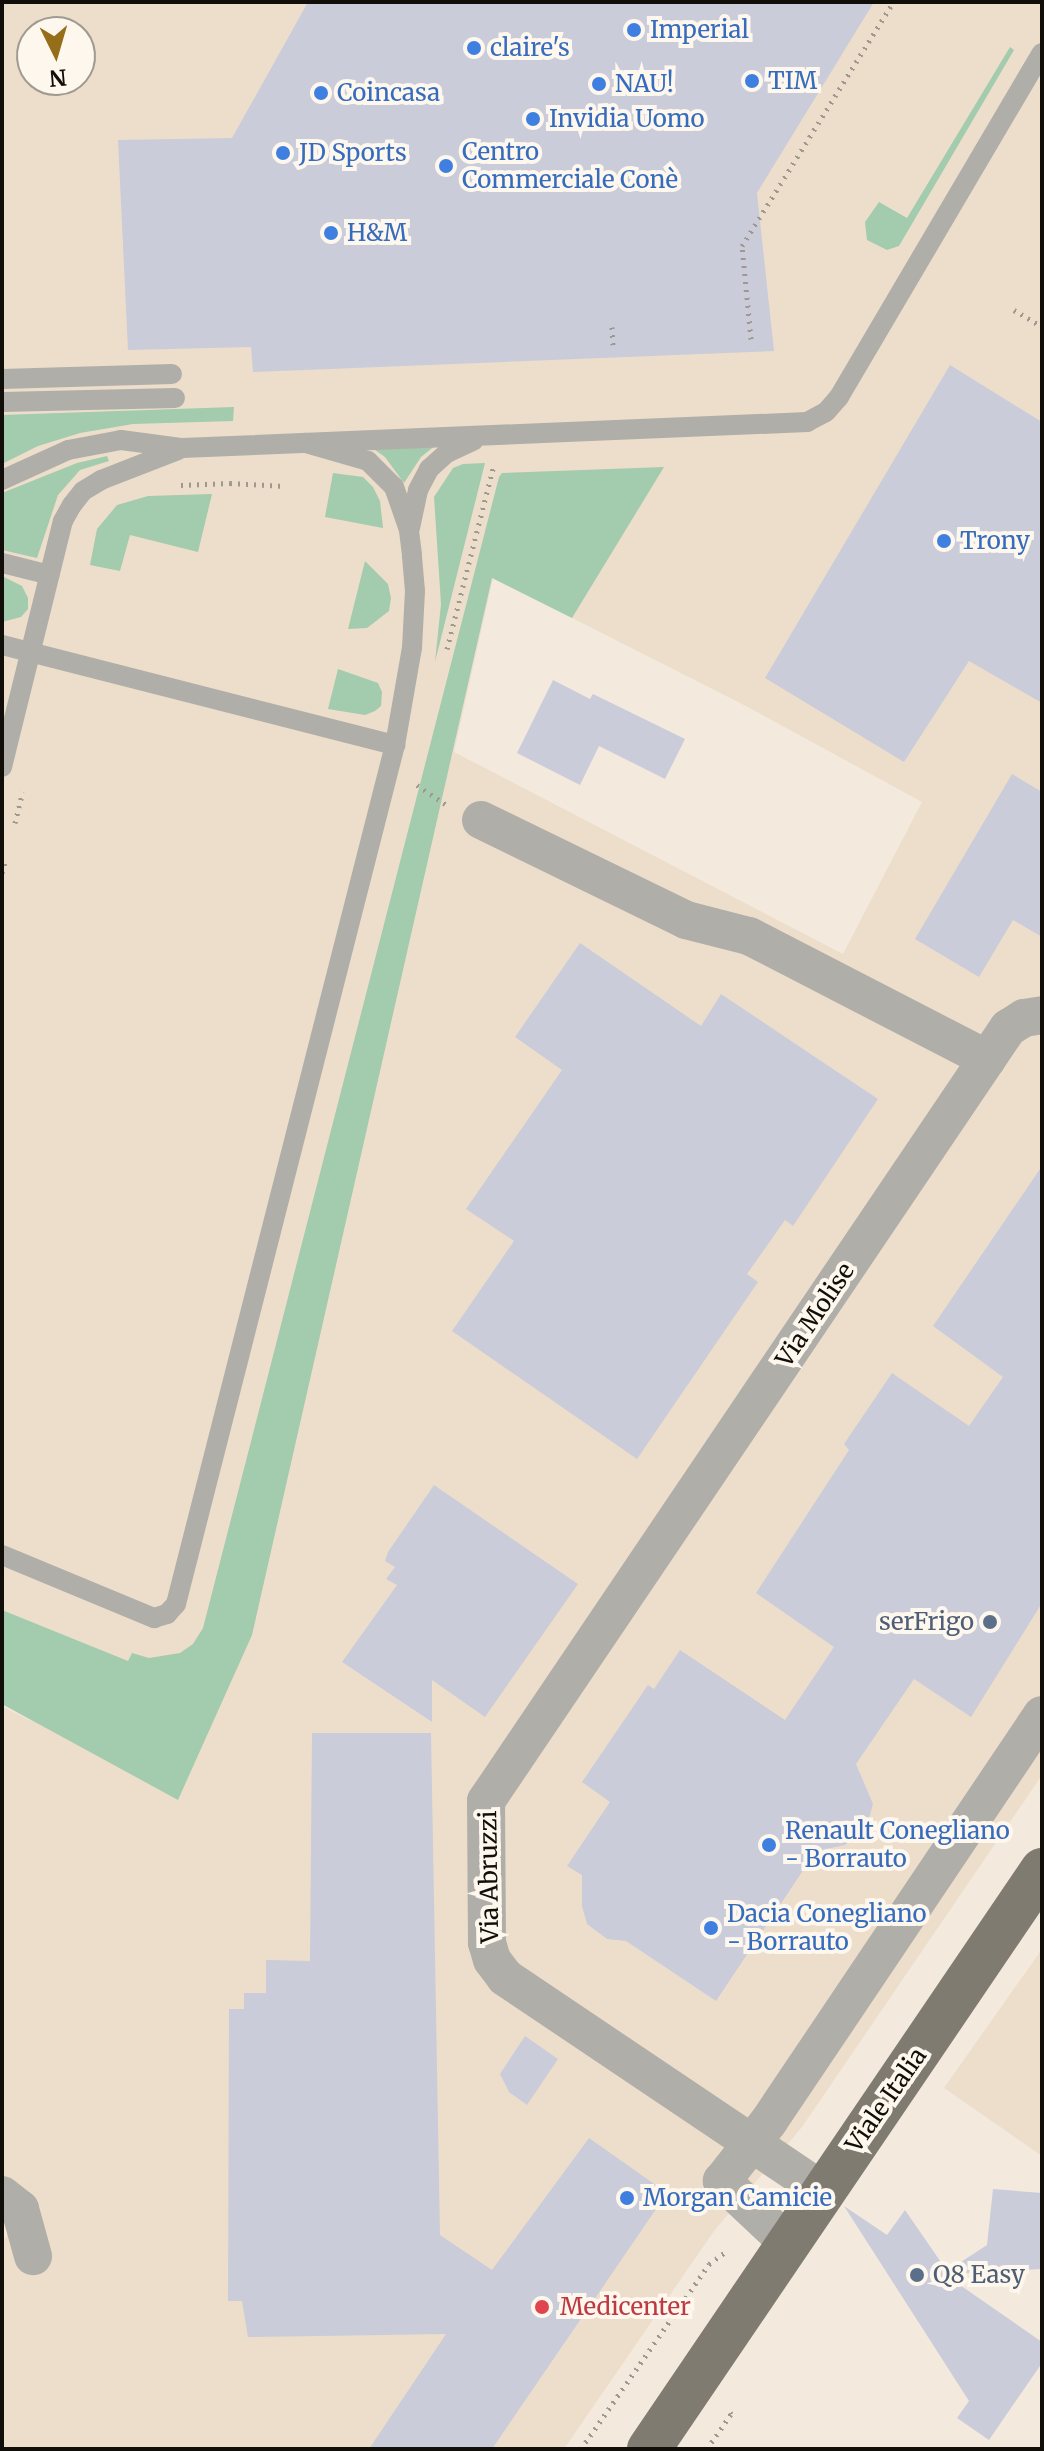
<!DOCTYPE html>
<html>
<head>
<meta charset="utf-8">
<style>
  body { margin:0 }
  #map { position:relative; width:1044px; height:2451px; overflow:hidden; background:#f3e9dd; font-family:Merriweather,serif }
  div>[style] { position:absolute }
  [style*='--x'] { left:calc(var(--x)*1px); top:calc(var(--y)*1px); width:calc(var(--w)*1px); rotate:calc(var(--a)*1deg) }
  .built>* { inset:0; background:#ecdecb }
  .green>* { inset:0; background:#a3cbad }
  .building>* { inset:0; background:#caccda }
  .path>* { height:5px; margin-top:-2.5px; transform-origin:0; background:repeating-linear-gradient(90deg,#9f988f 0 2px,transparent 0 8px) }
  .lane>* { height:20px; margin:-10px; padding:0 10px; transform-origin:10px; border-radius:10px; background:#b0aea8 }
  .street>* { height:38px; margin:-19px; padding:0 19px; transform-origin:19px; border-radius:19px; background:#b0aea8 }
  .primary>* { height:44px; margin:-22px; padding:0 22px; transform-origin:22px; border-radius:22px; background:#807b70 }
  .dots>* { width:22px; height:22px; translate:-50% -50%; box-sizing:border-box; border:4px solid #fef7ed; border-radius:50% }
  span { translate:-50% -50%; white-space:nowrap; text-align:center; line-height:1.15; -webkit-text-stroke:8px #fef7ed; paint-order:stroke }
  .shop-label { font-size:24px; color:#366cbe }
  .left { translate:0 -50%; text-align:left }
  .street-label { font-size:24px; color:#110e0a }
  .service-label { font-size:24px; color:#4e5e75 }
  .right { translate:-100% -50%; text-align:right }
  .health-label { font-size:24px; color:#be3a42 }
  .frame { position:absolute; inset:0; border:4px solid #110e0a; pointer-events:none }
  .north { position:absolute; left:16px; top:16px; width:80px; height:80px; box-sizing:border-box; background:#fef7ed; border:2px solid #9f9a92; border-radius:50%; rotate:175deg; font-size:22px; font-weight:700; line-height:32px; text-align:center; color:#110e0a }
  .north::after { content:''; display:block; margin:auto; width:28px; height:36px; background:#966e19; clip-path:polygon(50% 0,100% 100%,50% 72%,0 100%) }
</style>
</head>
<body>
<div id="map">
  <div class="built">
    <i style="clip-path:polygon(evenodd,2px 2px,1042px 2px,1042px 1775px,802px 2127px,714px 2231px,564px 2449px,2px 2449px,2px 2242px,32px 2203px,2px 2179px,2px 1706px,35px 1723px,2px 1704px,2px 2px,32px 32px,80px 32px,80px 80px,32px 80px,32px 32px,2px 2px,493px 578px,746px 706px,922px 802px,843px 954px,454px 752px,493px 578px)"></i>
    <i style="clip-path:polygon(1042px 1949px,1042px 2156px,944px 2088px)"></i>
  </div>
  <div class="green">
    <i style="clip-path:polygon(1010px 47px,1014px 50px,899px 246px,887px 250px,867px 240px,865px 222px,879px 202px,907px 218px)"></i>
    <i style="clip-path:polygon(234px 407px,233px 421px,133px 424px,80px 433px,38px 446px,2px 464px,2px 415px)"></i>
    <i style="clip-path:polygon(441px 441px,421px 457px,404px 483px,385px 457px,368px 445px)"></i>
    <i style="clip-path:polygon(107px 456px,109px 461px,80px 470px,58px 495px,37px 558px,2px 550px,2px 493px,77px 463px)"></i>
    <i style="clip-path:polygon(485px 463px,435px 662px,441px 604px,434px 497px,453px 468px,463px 464px)"></i>
    <i style="clip-path:polygon(664px 467px,572px 618px,492px 578px,252px 1635px,178px 1800px,2px 1704px,2px 1610px,128px 1661px,132px 1653px,149px 1658px,180px 1653px,193px 1644px,203px 1628px,499px 477px,502px 473px)"></i>
    <i style="clip-path:polygon(333px 473px,363px 477px,373px 487px,380px 501px,383px 528px,325px 517px)"></i>
    <i style="clip-path:polygon(212px 494px,198px 552px,130px 535px,120px 571px,90px 565px,97px 529px,117px 505px,148px 496px)"></i>
    <i style="clip-path:polygon(365px 561px,388px 584px,391px 598px,389px 611px,367px 628px,348px 629px)"></i>
    <i style="clip-path:polygon(2px 576px,22px 586px,28px 598px,28px 609px,21px 617px,2px 622px)"></i>
    <i style="clip-path:polygon(338px 669px,378px 683px,382px 692px,381px 706px,375px 711px,365px 715px,328px 709px)"></i>
  </div>
  <div class="building">
    <i style="clip-path:polygon(308px 2px,874px 2px,757px 193px,774px 351px,253px 372px,251px 347px,128px 350px,118px 140px,232px 138px)"></i>
    <i style="clip-path:polygon(950px 365px,1042px 422px,1042px 703px,969px 661px,904px 762px,765px 678px)"></i>
    <i style="clip-path:polygon(553px 680px,590px 699px,593px 694px,685px 739px,665px 779px,599px 746px,580px 785px,517px 753px)"></i>
    <i style="clip-path:polygon(1012px 774px,1042px 792px,1042px 937px,1013px 920px,979px 977px,915px 939px)"></i>
    <i style="clip-path:polygon(580px 943px,701px 1026px,721px 994px,878px 1099px,793px 1226px,785px 1220px,747px 1274px,758px 1282px,637px 1459px,452px 1331px,514px 1241px,466px 1209px,562px 1070px,515px 1037px)"></i>
    <i style="clip-path:polygon(1042px 1166px,1042px 1603px,971px 1717px,914px 1679px,856px 1764px,873px 1804px,866px 1829px,845px 1845px,816px 1851px,716px 2001px,626px 1941px,607px 1939px,587px 1924px,582px 1906px,582px 1875px,567px 1866px,610px 1802px,582px 1782px,648px 1685px,654px 1689px,680px 1650px,785px 1720px,834px 1647px,756px 1593px,849px 1450px,844px 1444px,892px 1373px,969px 1426px,1003px 1377px,933px 1326px)"></i>
    <i style="clip-path:polygon(434px 1485px,578px 1584px,485px 1717px,432px 1680px,432px 1722px,342px 1662px,397px 1585px,386px 1579px,395px 1567px,385px 1561px,388px 1552px)"></i>
    <i style="clip-path:polygon(312px 1733px,431px 1733px,440px 2235px,492px 2270px,589px 2138px,667px 2193px,492px 2449px,369px 2449px,446px 2334px,248px 2337px,242px 2301px,228px 2301px,229px 2009px,244px 2009px,244px 1993px,266px 1993px,266px 1960px,310px 1961px)"></i>
    <i style="clip-path:polygon(525px 2036px,558px 2059px,527px 2105px,509px 2092px,500px 2074px)"></i>
    <i style="clip-path:polygon(993px 2189px,1042px 2193px,1042px 2269px,944px 2274px,1042px 2342px,1042px 2363px,989px 2440px,957px 2418px,969px 2401px,844px 2206px,887px 2235px,905px 2210px,947px 2271px,987px 2245px)"></i>
  </div>
  <div class="path">
    <i style="--x:1014;--y:310;--w:33;--a:31"></i>
    <i style="--x:612;--y:327;--w:18;--a:87"></i>
    <i style="--x:751;--y:339;--w:93;--a:-95.5"></i>
    <i style="--x:742;--y:246;--w:287;--a:-58.2"></i>
    <i style="--x:181;--y:485;--w:49;--a:-2.3"></i>
    <i style="--x:230;--y:483;--w:54;--a:3.2"></i>
    <i style="--x:447;--y:649;--w:187;--a:-75.7"></i>
    <i style="--x:417;--y:785;--w:34;--a:34"></i>
    <i style="--x:15;--y:823;--w:32;--a:-76"></i>
    <i style="--x:2;--y:873;--w:11;--a:-75"></i>
    <i style="--x:581;--y:2449;--w:225;--a:-55.3"></i>
    <i style="--x:709;--y:2264;--w:22;--a:-36"></i>
    <i style="--x:707;--y:2449;--w:42;--a:-55.6"></i>
    <i style="--x:731;--y:2414;--w:4;--a:-117"></i>
  </div>
  <div class="lane">
    <i style="--x:2;--y:379;--w:170;--a:-1.7"></i>
    <i style="--x:2;--y:402;--w:173;--a:-1.3"></i>
    <i style="--x:2;--y:480;--w:72;--a:-24.4"></i>
    <i style="--x:68;--y:450;--w:54;--a:-10.7"></i>
    <i style="--x:121;--y:440;--w:62;--a:7.5"></i>
    <i style="--x:182;--y:448;--w:626;--a:-2.38"></i>
    <i style="--x:807;--y:422;--w:21;--a:-28"></i>
    <i style="--x:826;--y:412;--w:20;--a:-49"></i>
    <i style="--x:839;--y:397;--w:399;--a:-59.5"></i>
    <i style="--x:410;--y:528;--w:39;--a:-78"></i>
    <i style="--x:418;--y:490;--w:24;--a:-62"></i>
    <i style="--x:429;--y:469;--w:24;--a:-42"></i>
    <i style="--x:447;--y:453;--w:29;--a:-25"></i>
    <i style="--x:2;--y:563;--w:49;--a:14"></i>
    <i style="--x:2;--y:645;--w:406;--a:14.3"></i>
    <i style="--x:2;--y:767;--w:253;--a:-76.1"></i>
    <i style="--x:63;--y:521;--w:18;--a:-61"></i>
    <i style="--x:72;--y:505;--w:18;--a:-52"></i>
    <i style="--x:83;--y:491;--w:21;--a:-31"></i>
    <i style="--x:101;--y:480;--w:83;--a:-21.3"></i>
    <i style="--x:2;--y:1555;--w:165;--a:22.5"></i>
    <i style="--x:154;--y:1618;--w:14;--a:-17"></i>
    <i style="--x:167;--y:1614;--w:13;--a:-48"></i>
    <i style="--x:176;--y:1604;--w:886;--a:-75.7"></i>
    <i style="--x:395;--y:745;--w:98;--a:-80.1"></i>
    <i style="--x:412;--y:648;--w:57;--a:-87"></i>
    <i style="--x:415;--y:591;--w:36;--a:-95"></i>
    <i style="--x:412;--y:555;--w:25;--a:-97"></i>
    <i style="--x:409;--y:530;--w:46;--a:-109.2"></i>
    <i style="--x:394;--y:487;--w:37;--a:-135"></i>
    <i style="--x:368;--y:461;--w:65;--a:-163.8"></i>
  </div>
  <div class="street">
    <i style="--x:481;--y:820;--w:228;--a:26"></i>
    <i style="--x:686;--y:920;--w:65;--a:14.3"></i>
    <i style="--x:749;--y:936;--w:268;--a:27.3"></i>
    <i style="--x:823;--y:2191;--w:383;--a:-146.1"></i>
    <i style="--x:505;--y:1977;--w:21;--a:-127"></i>
    <i style="--x:492;--y:1960;--w:18;--a:-106"></i>
    <i style="--x:487;--y:1943;--w:142;--a:-90.4"></i>
    <i style="--x:486;--y:1801;--w:933;--a:-55.97"></i>
    <i style="--x:1008;--y:1028;--w:19;--a:-32"></i>
    <i style="--x:1024;--y:1018;--w:18;--a:-9"></i>
    <i style="--x:2;--y:2195;--w:23;--a:38"></i>
    <i style="--x:20;--y:2209;--w:49;--a:74.5"></i>
    <i style="--x:788;--y:2243;--w:91;--a:-136.8"></i>
    <i style="--x:722;--y:2181;--w:76;--a:-51.9"></i>
    <i style="--x:769;--y:2121;--w:489;--a:-56.1"></i>
  </div>
  <div class="primary">
    <i style="--x:649;--y:2449;--w:700;--a:-55.83"></i>
  </div>
  <div class="dots">
    <i style="left:634px;top:30px;background:#3f7fe0"></i>
    <i style="left:474px;top:48px;background:#3f7fe0"></i>
    <i style="left:752px;top:81px;background:#3f7fe0"></i>
    <i style="left:599px;top:84px;background:#3f7fe0"></i>
    <i style="left:321px;top:93px;background:#3f7fe0"></i>
    <i style="left:533px;top:119px;background:#3f7fe0"></i>
    <i style="left:283px;top:153px;background:#3f7fe0"></i>
    <i style="left:446px;top:166px;background:#3f7fe0"></i>
    <i style="left:331px;top:233px;background:#3f7fe0"></i>
    <i style="left:944px;top:541px;background:#3f7fe0"></i>
    <i style="left:990px;top:1622px;background:#5c6f8a"></i>
    <i style="left:769px;top:1845px;background:#3f7fe0"></i>
    <i style="left:711px;top:1928px;background:#3f7fe0"></i>
    <i style="left:627px;top:2198px;background:#3f7fe0"></i>
    <i style="left:917px;top:2275px;background:#5c6f8a"></i>
    <i style="left:542px;top:2307px;background:#e0444e"></i>
  </div>
  <div class="shop-label">
    <span class="left" style="left:650px;top:30px">Imperial</span>
    <span class="left" style="left:490px;top:48px">claire's</span>
    <span class="left" style="left:768px;top:81px">TIM</span>
    <span class="left" style="left:615px;top:84px">NAU!</span>
    <span class="left" style="left:337px;top:93px">Coincasa</span>
    <span class="left" style="left:549px;top:119px">Invidia Uomo</span>
    <span class="left" style="left:462px;top:166px">Centro<br>Commerciale Conè</span>
    <span class="left" style="left:299px;top:153px">JD Sports</span>
    <span class="left" style="left:347px;top:233px">H&amp;M</span>
    <span class="left" style="left:960px;top:541px">Trony</span>
    <span class="left" style="left:785px;top:1845px">Renault Conegliano<br>- Borrauto</span>
    <span class="left" style="left:727px;top:1928px">Dacia Conegliano<br>- Borrauto</span>
    <span class="left" style="left:643px;top:2198px">Morgan Camicie</span>
  </div>
  <div class="street-label">
    <span style="left:815px;top:1315px;rotate:-56deg">Via Molise</span>
    <span style="left:489px;top:1877px;rotate:-91deg">Via Abruzzi</span>
    <span style="left:886px;top:2100px;rotate:-55deg">Viale Italia</span>
  </div>
  <div class="service-label">
    <span class="right" style="left:974px;top:1622px">serFrigo</span>
    <span class="left" style="left:933px;top:2275px">Q8 Easy</span>
  </div>
  <div class="health-label">
    <span class="left" style="left:560px;top:2307px">Medicenter</span>
  </div>
  <div class="frame"></div>
  <div class="north">N</div>
</div>
</body>
</html>
